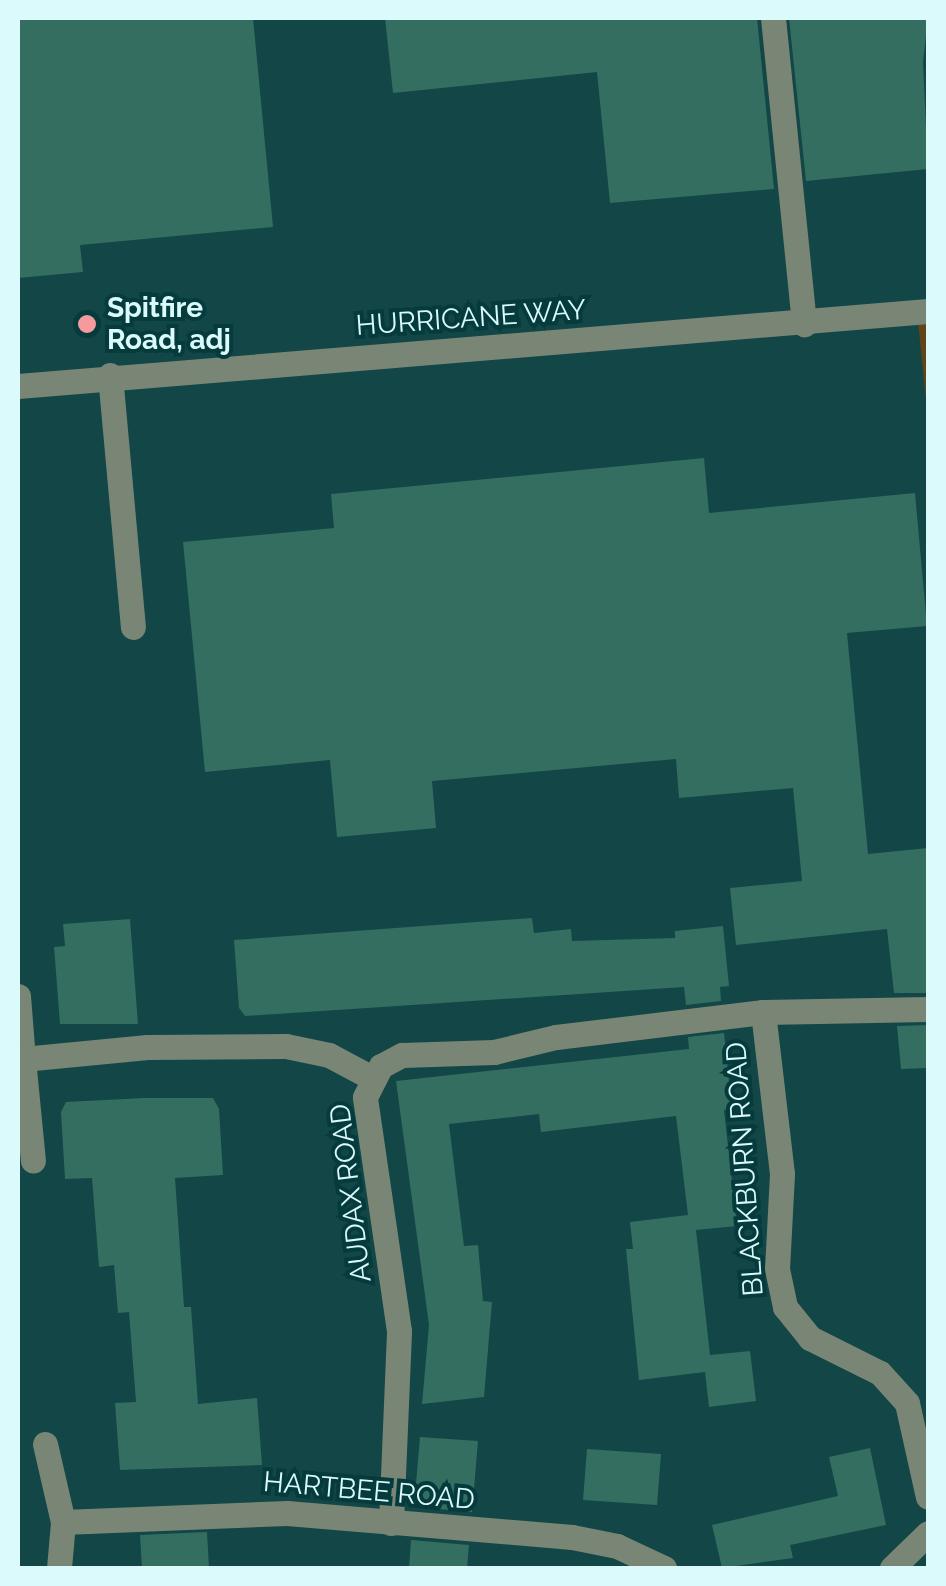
<!DOCTYPE html>
<html>
<head>
<meta charset="utf-8">
<style>
  body { margin:0 }
  #map { position:relative; width:946px; height:1586px; overflow:hidden; background:#134647; font-family:Raleway,sans-serif }
  div>[style] { position:absolute }
  [style*='--x'] { left:calc(var(--x)*1px); top:calc(var(--y)*1px); width:calc(var(--w)*1px); rotate:calc(var(--a)*1deg) }
  .green>* { inset:0; background:#614516 }
  .building>* { inset:0; background:#336e61 }
  .minor>* { height:25px; margin:-12.5px; padding:0 12.5px; transform-origin:12.5px; border-radius:12.5px; background:#798675 }
  .dots>* { width:28px; height:28px; translate:-50% -50%; box-sizing:border-box; border:5px solid #053b3d; border-radius:50% }
  span { translate:-50% -50%; white-space:nowrap; text-align:center; line-height:1.15; -webkit-text-stroke:8px #053b3d; paint-order:stroke }
  .poi-label { font-size:28px; color:#dbfafb; font-weight:700 }
  .left { translate:0 -50%; text-align:left }
  .street-label { font-size:28px; color:#dbfafb }
  .frame { position:absolute; inset:0; border:20px solid #dbfafb; pointer-events:none }
</style>
</head>
<body>
<div id="map">
  <div class="green">
    <i style="clip-path:polygon(928px 311px,928px 418px,917px 312px)"></i>
  </div>
  <div class="building">
    <i style="clip-path:polygon(18px 18px,253px 18px,273px 227px,80px 245px,83px 272px,18px 278px)"></i>
    <i style="clip-path:polygon(385px 18px,757px 18px,774px 189px,610px 203px,597px 72px,393px 93px)"></i>
    <i style="clip-path:polygon(789px 18px,928px 18px,923px 62px,928px 169px,806px 181px)"></i>
    <i style="clip-path:polygon(704px 458px,709px 513px,915px 493px,927px 626px,847px 633px,868px 854px,928px 848px,928px 993px,894px 993px,887px 929px,736px 945px,730px 888px,802px 881px,793px 788px,679px 798px,676px 759px,432px 781px,436px 828px,337px 837px,330px 760px,205px 772px,183px 542px,334px 528px,331px 494px)"></i>
    <i style="clip-path:polygon(532px 918px,534px 933px,571px 929px,572px 941px,675px 938px,675px 931px,723px 926px,729px 986px,720px 987px,721px 1001px,686px 1005px,684px 987px,245px 1016px,239px 1008px,234px 940px)"></i>
    <i style="clip-path:polygon(130px 919px,138px 1024px,60px 1024px,54px 947px,65px 946px,63px 924px)"></i>
    <i style="clip-path:polygon(928px 1025px,928px 1068px,901px 1069px,897px 1026px)"></i>
    <i style="clip-path:polygon(724px 1033px,732px 1110px,724px 1110px,737px 1226px,696px 1230px,710px 1355px,750px 1351px,756px 1401px,709px 1407px,705px 1372px,639px 1380px,626px 1249px,633px 1249px,630px 1222px,688px 1215px,676px 1116px,541px 1132px,539px 1114px,449px 1124px,464px 1246px,478px 1245px,483px 1301px,492px 1302px,484px 1397px,422px 1404px,429px 1325px,396px 1081px,689px 1049px,688px 1037px)"></i>
    <i style="clip-path:polygon(144px 1098px,213px 1098px,219px 1109px,223px 1175px,175px 1178px,184px 1307px,191px 1307px,198px 1404px,257px 1398px,262px 1465px,120px 1470px,115px 1403px,136px 1402px,129px 1312px,118px 1313px,114px 1265px,99px 1267px,92px 1178px,65px 1179px,61px 1112px,66px 1102px)"></i>
    <i style="clip-path:polygon(420px 1437px,478px 1441px,472px 1512px,414px 1507px)"></i>
    <i style="clip-path:polygon(870px 1448px,886px 1525px,790px 1545px,793px 1558px,722px 1568px,712px 1525px,838px 1496px,829px 1457px)"></i>
    <i style="clip-path:polygon(587px 1449px,661px 1454px,657px 1505px,583px 1500px)"></i>
    <i style="clip-path:polygon(207px 1532px,209px 1568px,142px 1568px,140px 1535px)"></i>
    <i style="clip-path:polygon(411px 1540px,469px 1545px,467px 1568px,409px 1568px)"></i>
  </div>
  <div class="minor">
    <i style="--x:773;--y:18;--w:308;--a:84.2"></i>
    <i style="--x:110;--y:375;--w:253;--a:84.8"></i>
    <i style="--x:18;--y:386;--w:913;--a:-4.71"></i>
    <i style="--x:18;--y:996;--w:63;--a:85.5"></i>
    <i style="--x:23;--y:1059;--w:125;--a:-5.5"></i>
    <i style="--x:147;--y:1047;--w:139;--a:-0.4"></i>
    <i style="--x:286;--y:1046;--w:44;--a:11.8"></i>
    <i style="--x:329;--y:1055;--w:49;--a:28.1"></i>
    <i style="--x:763;--y:1012;--w:163;--a:83.3"></i>
    <i style="--x:782;--y:1174;--w:95;--a:93"></i>
    <i style="--x:777;--y:1269;--w:39;--a:78"></i>
    <i style="--x:785;--y:1307;--w:40;--a:51"></i>
    <i style="--x:810;--y:1338;--w:78;--a:26.6"></i>
    <i style="--x:880;--y:1373;--w:40;--a:48"></i>
    <i style="--x:907;--y:1403;--w:96;--a:77.4"></i>
    <i style="--x:23;--y:1059;--w:102;--a:84.4"></i>
    <i style="--x:45;--y:1444;--w:80;--a:77"></i>
    <i style="--x:63;--y:1522;--w:224;--a:-2.3"></i>
    <i style="--x:287;--y:1513;--w:286;--a:4.8"></i>
    <i style="--x:572;--y:1537;--w:46;--a:11.3"></i>
    <i style="--x:617;--y:1546;--w:52;--a:25.1"></i>
    <i style="--x:391;--y:1523;--w:192;--a:-87.6"></i>
    <i style="--x:399;--y:1331;--w:236;--a:-98.3"></i>
    <i style="--x:365;--y:1097;--w:35;--a:-63"></i>
    <i style="--x:381;--y:1066;--w:24;--a:-28"></i>
    <i style="--x:402;--y:1055;--w:92;--a:-1.9"></i>
    <i style="--x:494;--y:1052;--w:64;--a:-13.6"></i>
    <i style="--x:556;--y:1037;--w:209;--a:-6.9"></i>
    <i style="--x:763;--y:1012;--w:165;--a:-1"></i>
    <i style="--x:59;--y:1568;--w:46;--a:-85"></i>
    <i style="--x:892;--y:1568;--w:50;--a:-44.2"></i>
  </div>
  <div class="dots">
    <i style="left:87px;top:324px;background:#f59b9e"></i>
  </div>
  <div class="poi-label">
    <span class="left" style="left:107px;top:324px">Spitfire<br>Road, adj</span>
  </div>
  <div class="street-label">
    <span style="left:471px;top:318px;rotate:-4deg">HURRICANE WAY</span>
    <span style="left:745px;top:1169px;rotate:-94deg">BLACKBURN ROAD</span>
    <span style="left:351px;top:1193px;rotate:-97deg">AUDAX ROAD</span>
    <span style="left:369px;top:1491px;rotate:5deg">HARTBEE ROAD</span>
  </div>
  <div class="frame"></div>
</div>
</body>
</html>
